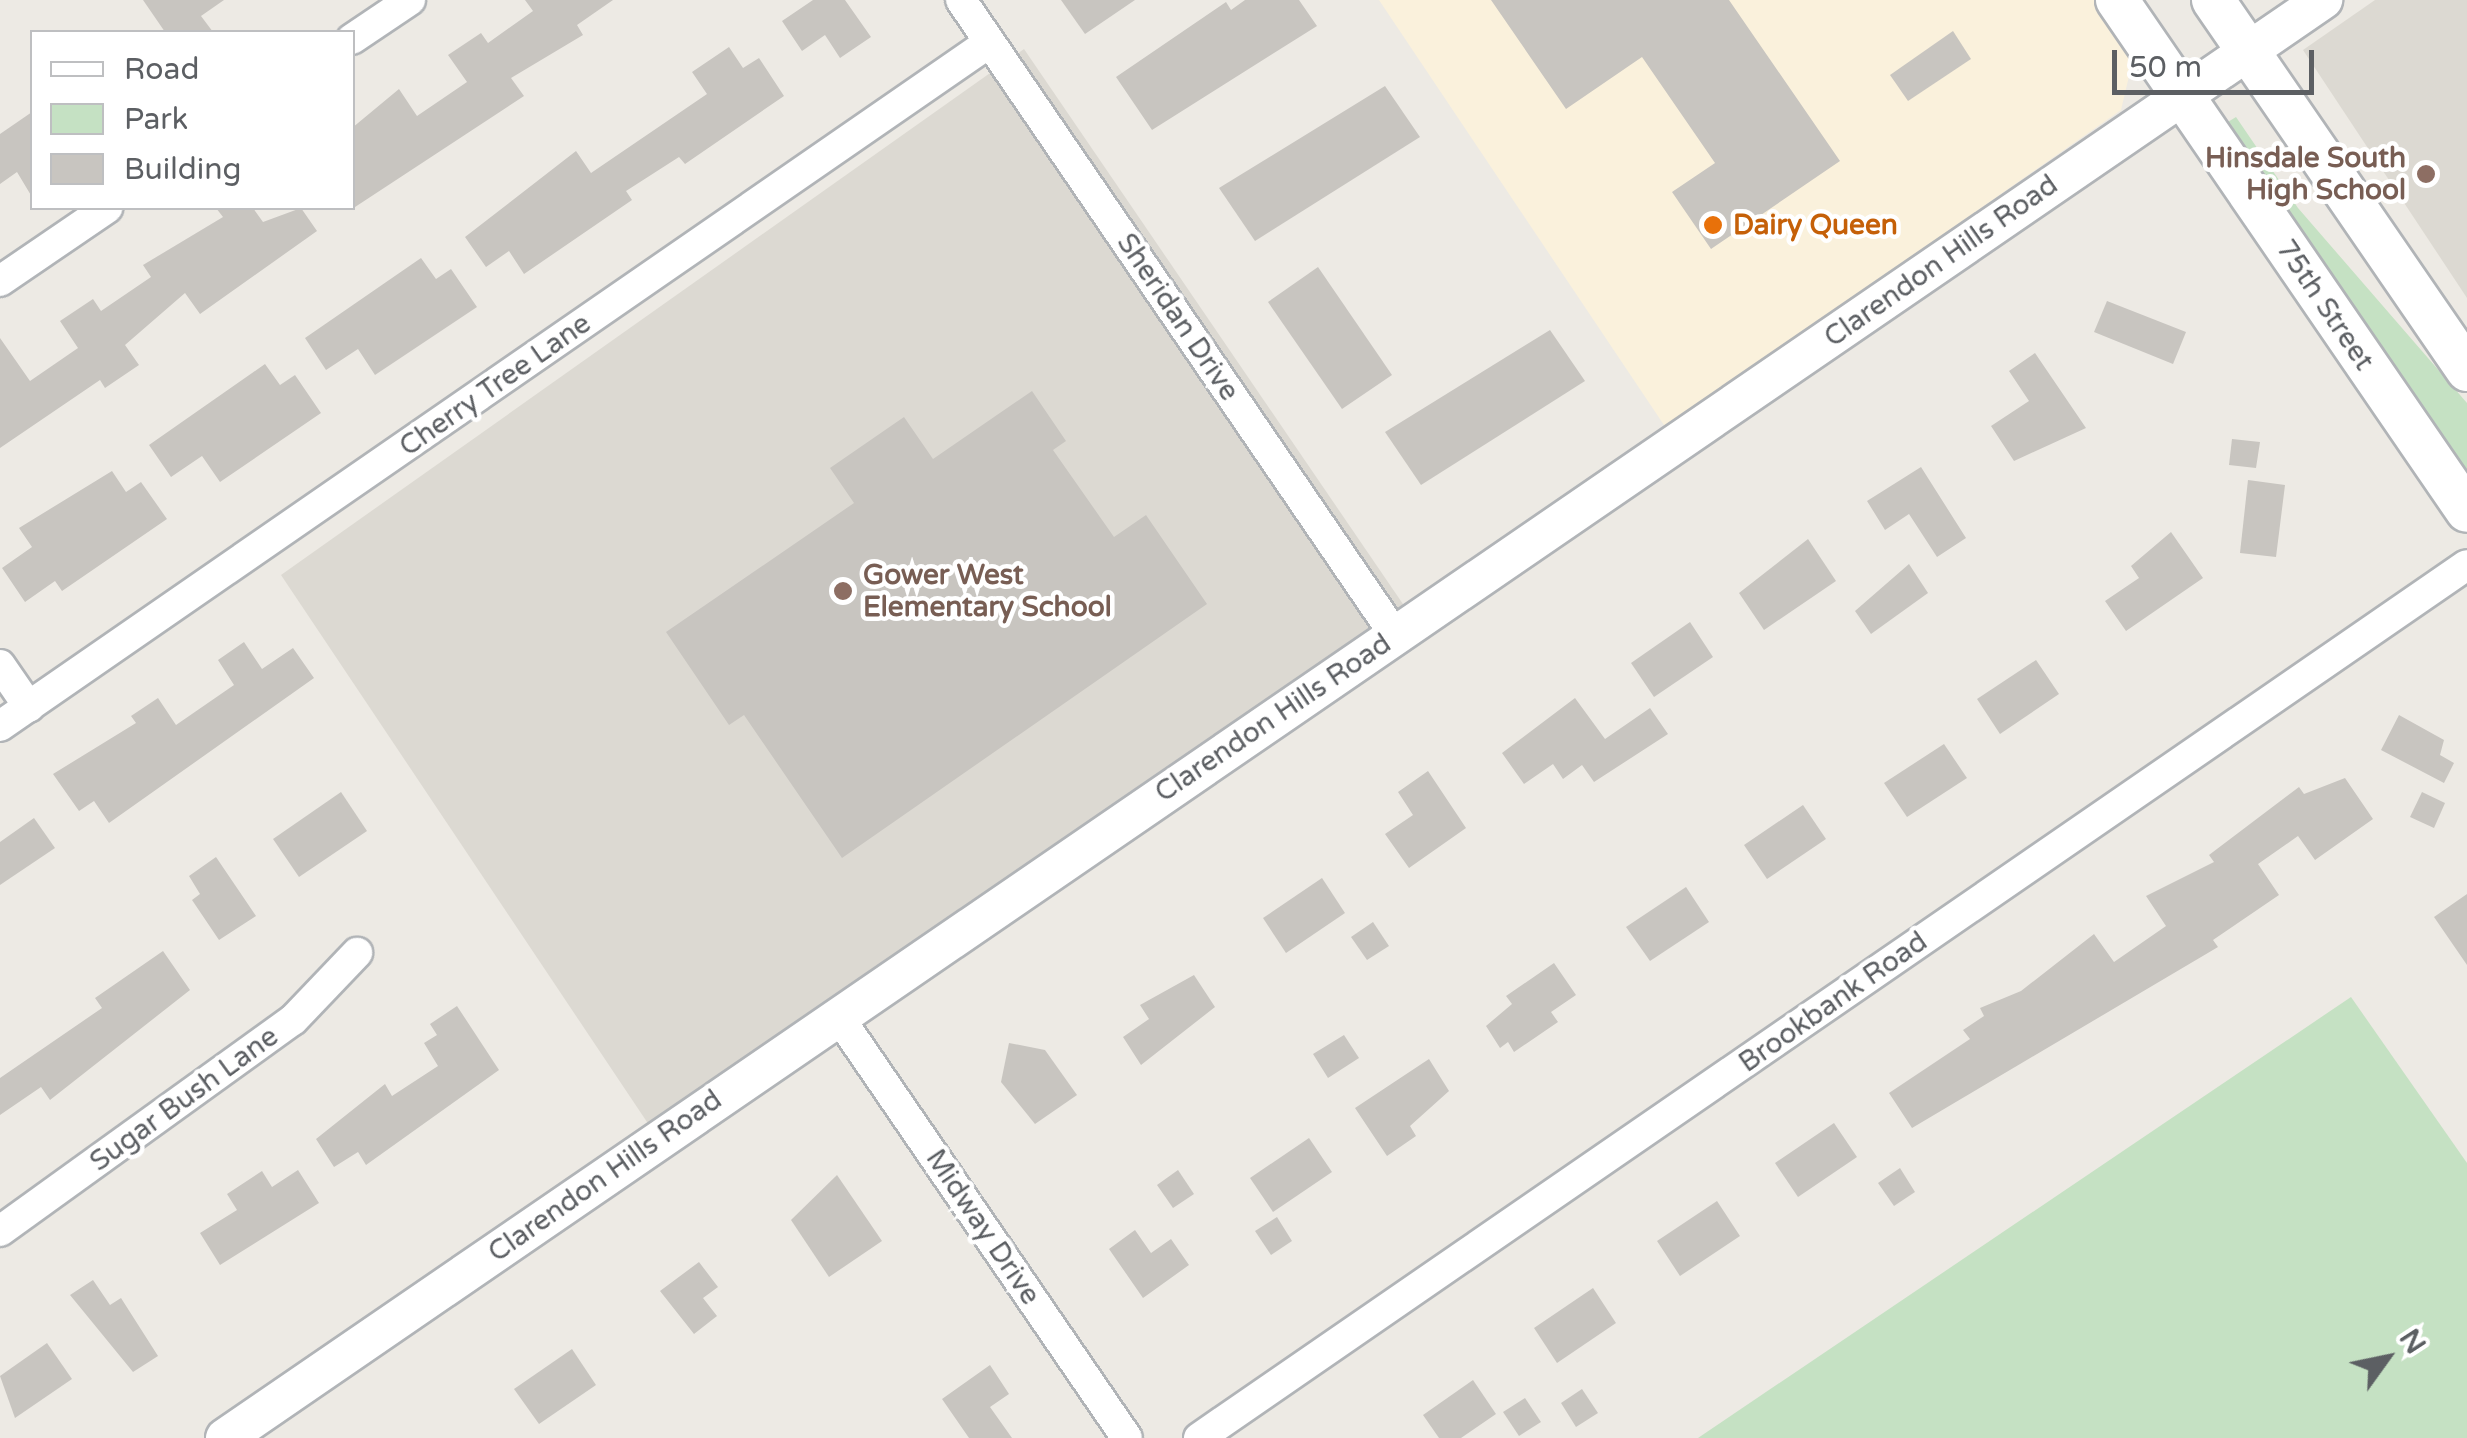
<!DOCTYPE html>
<html>
<head>
<meta charset="utf-8">
<style>
  body { margin:0 }
  #map { position:relative; width:2467px; height:1438px; overflow:hidden; background:#edeae4; font-family:"Varela Round",sans-serif }
  div>[style] { position:absolute }
  [style*='--x'] { left:calc(var(--x)*1px); top:calc(var(--y)*1px); width:calc(var(--w)*1px); rotate:calc(var(--a)*1deg) }
  .commercial>* { inset:0; background:#faf1dc }
  .education>* { inset:0; background:#dcd9d2 }
  .green>* { inset:0; background:#c5e1c3 }
  .building>* { inset:0; background:#c8c5c0 }
  .roads { filter:drop-shadow(2px 0 #b1b4b7) drop-shadow(-2px 0 #b1b4b7) drop-shadow(0 2px #b1b4b7) drop-shadow(0 -2px #b1b4b7) }
  .minor>* { height:30px; margin:-15px; padding:0 15px; transform-origin:15px; border-radius:15px; background:#fff }
  .tertiary>* { height:38px; margin:-19px; padding:0 19px; transform-origin:19px; border-radius:19px; background:#fff }
  .secondary>* { height:42px; margin:-21px; padding:0 21px; transform-origin:21px; border-radius:21px; background:#fff }
  .dots>* { width:28px; height:28px; translate:-50% -50%; box-sizing:border-box; border:5px solid #fff; border-radius:50% }
  span { translate:-50% -50%; white-space:nowrap; text-align:center; line-height:1.15; -webkit-text-stroke:9px #fff; paint-order:stroke }
  .education-label { font-size:28px; color:#785e54; font-weight:700 }
  .right { translate:-100% -50%; text-align:right }
  .left { translate:0 -50%; text-align:left }
  .food-label { font-size:28px; color:#c56008; font-weight:700 }
  .street-label { font-size:28px; color:#5c5f63 }
  .legend { position:absolute; left:30px; top:30px; width:325px; height:180px; box-sizing:border-box; background:#fff; border:2px solid #bebfc1; margin:0; padding:12px 18px; list-style:none; font-size:30px; color:#5c5f63 }
  .legend li { display:flex; align-items:center; gap:20px; height:50px }
  .legend b { width:50px; border:2px solid #bebfc1 }
  .north { position:absolute; left:2337px; top:1308px; width:100px; height:100px; -webkit-text-stroke:8px #fff; paint-order:stroke; rotate:57deg; font-size:28px; font-weight:700; line-height:40px; text-align:center; color:#5c5f63 }
  .north::after { content:''; display:block; margin:auto; width:35px; height:45px; background:#5c5f63; clip-path:polygon(50% 0,100% 100%,50% 72%,0 100%) }
  .scale { position:absolute; left:2112px; top:50px; width:202px; height:45px; box-sizing:border-box; border:5px solid #5c5f63; border-top:0; padding-left:12px; font-size:30px; line-height:35px; white-space:nowrap; color:#5c5f63; -webkit-text-stroke:8px #fff; paint-order:stroke }
</style>
</head>
<body>
<div id="map">
  <div class="commercial">
    <i style="clip-path:polygon(1379px 0,2095px 0,2134px 55px,2121px 110px,1666px 428px)"></i>
  </div>
  <div class="education">
    <i style="clip-path:polygon(2375px 0,2467px 0,2467px 298px,2303px 50px)"></i>
    <i style="clip-path:polygon(1024px 49px,1405px 607px,651px 1128px,281px 575px)"></i>
  </div>
  <div class="green">
    <i style="clip-path:polygon(2236px 117px,2298px 208px,2467px 403px,2467px 484px,2223px 125px)"></i>
    <i style="clip-path:polygon(2351px 997px,2467px 1163px,2467px 1438px,1698px 1438px)"></i>
  </div>
  <div class="building">
    <i style="clip-path:polygon(143px 0,224px 0,201px 16px,213px 32px,165px 32px)"></i>
    <i style="clip-path:polygon(525px 0,613px 0,577px 25px,583px 35px,511px 78px,524px 96px,352px 209px,352px 128px,399px 89px,417px 116px,467px 82px,448px 55px,481px 33px,488px 43px,533px 11px)"></i>
    <i style="clip-path:polygon(813px 0,845px 0,871px 37px,840px 58px,825px 35px,802px 51px,782px 21px)"></i>
    <i style="clip-path:polygon(1061px 0,1135px 0,1085px 34px)"></i>
    <i style="clip-path:polygon(1245px 0,1299px 0,1317px 26px,1152px 130px,1116px 77px,1226px 2px,1231px 10px)"></i>
    <i style="clip-path:polygon(1491px 0,1729px 0,1840px 161px,1711px 249px,1672px 192px,1715px 163px,1642px 57px,1566px 109px)"></i>
    <i style="clip-path:polygon(1953px 31px,1971px 59px,1908px 101px,1890px 75px)"></i>
    <i style="clip-path:polygon(729px 47px,743px 68px,759px 58px,784px 96px,685px 164px,679px 157px,626px 191px,632px 200px,524px 274px,509px 251px,486px 267px,465px 237px,576px 151px,591px 173px,707px 94px,692px 72px)"></i>
    <i style="clip-path:polygon(1385px 86px,1420px 137px,1255px 241px,1219px 188px)"></i>
    <i style="clip-path:polygon(32px 112px,32px 197px,17px 172px,0 184px,0 134px)"></i>
    <i style="clip-path:polygon(216px 208px,253px 208px,263px 222px,301px 208px,317px 231px,200px 314px,185px 293px,125px 345px,139px 365px,105px 388px,100px 380px,0 448px,0 338px,30px 381px,78px 348px,60px 321px,93px 299px,101px 311px,151px 277px,143px 265px,223px 217px)"></i>
    <i style="clip-path:polygon(421px 258px,436px 279px,451px 269px,477px 307px,375px 375px,358px 349px,326px 370px,305px 338px)"></i>
    <i style="clip-path:polygon(1318px 267px,1392px 375px,1342px 409px,1268px 302px)"></i>
    <i style="clip-path:polygon(2107px 301px,2186px 332px,2173px 364px,2094px 332px)"></i>
    <i style="clip-path:polygon(1550px 330px,1585px 381px,1421px 485px,1385px 432px)"></i>
    <i style="clip-path:polygon(2035px 353px,2086px 428px,2014px 461px,1991px 426px,2029px 401px,2009px 371px)"></i>
    <i style="clip-path:polygon(265px 364px,280px 385px,295px 375px,321px 413px,220px 482px,202px 456px,171px 477px,149px 445px)"></i>
    <i style="clip-path:polygon(1032px 391px,1066px 441px,1053px 450px,1114px 537px,1146px 515px,1207px 604px,842px 858px,744px 715px,729px 725px,666px 632px,854px 503px,830px 468px,904px 417px,933px 459px)"></i>
    <i style="clip-path:polygon(2232px 439px,2260px 442px,2256px 468px,2229px 465px)"></i>
    <i style="clip-path:polygon(1921px 467px,1966px 538px,1937px 557px,1909px 514px,1885px 530px,1867px 501px)"></i>
    <i style="clip-path:polygon(112px 471px,126px 492px,141px 482px,167px 519px,62px 591px,55px 581px,25px 602px,2px 568px,32px 547px,19px 528px)"></i>
    <i style="clip-path:polygon(2248px 480px,2285px 485px,2276px 557px,2240px 553px)"></i>
    <i style="clip-path:polygon(2171px 532px,2203px 578px,2126px 631px,2105px 601px,2139px 578px,2131px 566px)"></i>
    <i style="clip-path:polygon(1808px 539px,1836px 581px,1764px 630px,1739px 593px)"></i>
    <i style="clip-path:polygon(1909px 564px,1928px 593px,1871px 634px,1855px 611px)"></i>
    <i style="clip-path:polygon(1690px 622px,1713px 657px,1654px 697px,1631px 663px)"></i>
    <i style="clip-path:polygon(244px 642px,262px 669px,293px 648px,314px 678px,109px 823px,94px 801px,79px 811px,53px 774px,136px 723px,131px 716px,158px 698px,176px 725px,234px 685px,218px 660px)"></i>
    <i style="clip-path:polygon(2036px 660px,2059px 694px,2000px 734px,1977px 699px)"></i>
    <i style="clip-path:polygon(1575px 698px,1605px 739px,1650px 708px,1668px 734px,1594px 782px,1582px 765px,1563px 779px,1553px 764px,1524px 784px,1502px 753px)"></i>
    <i style="clip-path:polygon(2399px 715px,2444px 740px,2440px 755px,2454px 763px,2444px 783px,2381px 750px)"></i>
    <i style="clip-path:polygon(1944px 744px,1967px 778px,1907px 817px,1884px 783px)"></i>
    <i style="clip-path:polygon(1428px 771px,1466px 828px,1409px 868px,1385px 834px,1413px 815px,1398px 792px)"></i>
    <i style="clip-path:polygon(2345px 778px,2373px 819px,2315px 860px,2298px 836px,2258px 864px,2279px 895px,2213px 940px,2218px 947px,1912px 1128px,1889px 1093px,1970px 1039px,1963px 1030px,1984px 1016px,1980px 1008px,2021px 991px,2094px 934px,2114px 962px,2166px 926px,2146px 896px,2214px 862px,2209px 855px,2299px 787px,2304px 794px)"></i>
    <i style="clip-path:polygon(341px 792px,367px 831px,299px 877px,273px 839px)"></i>
    <i style="clip-path:polygon(2422px 792px,2445px 803px,2434px 828px,2410px 817px)"></i>
    <i style="clip-path:polygon(1803px 805px,1826px 839px,1767px 879px,1744px 845px)"></i>
    <i style="clip-path:polygon(34px 818px,55px 848px,0 885px,0 842px)"></i>
    <i style="clip-path:polygon(216px 857px,256px 916px,219px 940px,192px 900px,200px 894px,189px 876px)"></i>
    <i style="clip-path:polygon(1322px 878px,1345px 913px,1286px 953px,1263px 918px)"></i>
    <i style="clip-path:polygon(1686px 887px,1709px 922px,1650px 961px,1626px 927px)"></i>
    <i style="clip-path:polygon(2467px 894px,2467px 965px,2434px 917px)"></i>
    <i style="clip-path:polygon(1373px 922px,1389px 946px,1367px 960px,1351px 937px)"></i>
    <i style="clip-path:polygon(163px 951px,190px 990px,50px 1100px,41px 1087px,0 1115px,0 1078px,102px 1008px,95px 998px)"></i>
    <i style="clip-path:polygon(1554px 963px,1576px 995px,1551px 1012px,1558px 1022px,1514px 1052px,1508px 1042px,1500px 1048px,1486px 1026px,1512px 1004px,1506px 996px)"></i>
    <i style="clip-path:polygon(1194px 975px,1215px 1007px,1141px 1065px,1123px 1037px,1149px 1019px,1140px 1005px)"></i>
    <i style="clip-path:polygon(457px 1006px,499px 1070px,366px 1165px,358px 1152px,334px 1167px,316px 1139px,385px 1084px,392px 1096px,438px 1066px,424px 1043px,437px 1035px,430px 1024px)"></i>
    <i style="clip-path:polygon(1344px 1035px,1359px 1058px,1328px 1078px,1313px 1054px)"></i>
    <i style="clip-path:polygon(1009px 1043px,1045px 1050px,1077px 1095px,1035px 1124px,1001px 1082px)"></i>
    <i style="clip-path:polygon(1429px 1059px,1449px 1091px,1410px 1126px,1416px 1136px,1387px 1156px,1355px 1108px)"></i>
    <i style="clip-path:polygon(1834px 1123px,1857px 1157px,1798px 1197px,1775px 1163px)"></i>
    <i style="clip-path:polygon(1309px 1138px,1332px 1172px,1273px 1212px,1250px 1178px)"></i>
    <i style="clip-path:polygon(1900px 1168px,1915px 1192px,1894px 1206px,1878px 1183px)"></i>
    <i style="clip-path:polygon(298px 1170px,319px 1203px,220px 1265px,200px 1233px,237px 1210px,227px 1194px,262px 1171px,272px 1187px)"></i>
    <i style="clip-path:polygon(1178px 1170px,1194px 1194px,1173px 1208px,1157px 1185px)"></i>
    <i style="clip-path:polygon(837px 1175px,882px 1241px,829px 1277px,791px 1220px)"></i>
    <i style="clip-path:polygon(1717px 1201px,1740px 1236px,1680px 1276px,1657px 1241px)"></i>
    <i style="clip-path:polygon(1277px 1217px,1292px 1241px,1271px 1255px,1255px 1231px)"></i>
    <i style="clip-path:polygon(1135px 1230px,1151px 1253px,1171px 1239px,1189px 1265px,1143px 1298px,1109px 1249px)"></i>
    <i style="clip-path:polygon(699px 1262px,718px 1287px,703px 1298px,717px 1316px,694px 1334px,660px 1291px)"></i>
    <i style="clip-path:polygon(93px 1280px,110px 1305px,121px 1298px,158px 1356px,133px 1372px,70px 1295px)"></i>
    <i style="clip-path:polygon(1593px 1288px,1616px 1323px,1557px 1363px,1534px 1328px)"></i>
    <i style="clip-path:polygon(47px 1343px,72px 1379px,15px 1418px,0 1376px)"></i>
    <i style="clip-path:polygon(572px 1349px,596px 1385px,539px 1424px,514px 1389px)"></i>
    <i style="clip-path:polygon(990px 1365px,1009px 1394px,990px 1407px,1012px 1438px,969px 1438px,942px 1399px)"></i>
    <i style="clip-path:polygon(1473px 1380px,1496px 1414px,1461px 1438px,1439px 1438px,1423px 1415px)"></i>
    <i style="clip-path:polygon(1582px 1389px,1598px 1413px,1576px 1427px,1561px 1403px)"></i>
    <i style="clip-path:polygon(1525px 1398px,1541px 1422px,1519px 1436px,1503px 1412px)"></i>
  </div>
  <div class="roads">
    <div class="minor">
      <i style="--x:961;--y:0;--w:769;--a:55.65"></i>
      <i style="--x:352;--y:39;--w:70;--a:-33.9"></i>
      <i style="--x:0;--y:281;--w:130;--a:-34.3"></i>
      <i style="--x:0;--y:665;--w:51;--a:55.4"></i>
      <i style="--x:0;--y:726;--w:1203;--a:-34.64"></i>
      <i style="--x:838;--y:1016;--w:511;--a:55.6"></i>
      <i style="--x:0;--y:1231;--w:361;--a:-35.8"></i>
      <i style="--x:293;--y:1020;--w:93;--a:-46.3"></i>
      <i style="--x:1199;--y:1438;--w:1539;--a:-34.55"></i>
    </div>
    <div class="tertiary">
      <i style="--x:225;--y:1438;--w:2544;--a:-34.43"></i>
    </div>
    <div class="secondary">
      <i style="--x:2117;--y:0;--w:619;--a:55.59"></i>
      <i style="--x:2213;--y:0;--w:449;--a:55.5"></i>
    </div>
  </div>
  <div class="dots">
    <i style="left:2426px;top:174px;background:#8d6e63"></i>
    <i style="left:1713px;top:225px;background:#e8710a"></i>
    <i style="left:843px;top:591px;background:#8d6e63"></i>
  </div>
  <div class="education-label">
    <span class="right" style="left:2406px;top:174px">Hinsdale South<br>High School</span>
    <span class="left" style="left:863px;top:591px">Gower West<br>Elementary School</span>
  </div>
  <div class="food-label">
    <span class="left" style="left:1733px;top:225px">Dairy Queen</span>
  </div>
  <div class="street-label">
    <span style="left:1941px;top:261px;rotate:-35deg">Clarendon Hills Road</span>
    <span style="left:2325px;top:305px;rotate:56deg">75th Street</span>
    <span style="left:1178px;top:317px;rotate:56deg">Sheridan Drive</span>
    <span style="left:495px;top:385px;rotate:-35deg">Cherry Tree Lane</span>
    <span style="left:1273px;top:718px;rotate:-34deg">Clarendon Hills Road</span>
    <span style="left:1833px;top:1002px;rotate:-35deg">Brookbank Road</span>
    <span style="left:184px;top:1099px;rotate:-36deg">Sugar Bush Lane</span>
    <span style="left:605px;top:1176px;rotate:-35deg">Clarendon Hills Road</span>
    <span style="left:983px;top:1227px;rotate:56deg">Midway Drive</span>
  </div>
  <ul class="legend">
  <li><b style="height:12px;background:#fff"></b>Road</li>
  <li><b style="height:28px;background:#c5e1c3"></b>Park</li>
  <li><b style="height:28px;background:#c8c5c0"></b>Building</li>
  </ul>
  <div class="north">N</div>
  <div class="scale">50 m</div>
</div>
</body>
</html>
